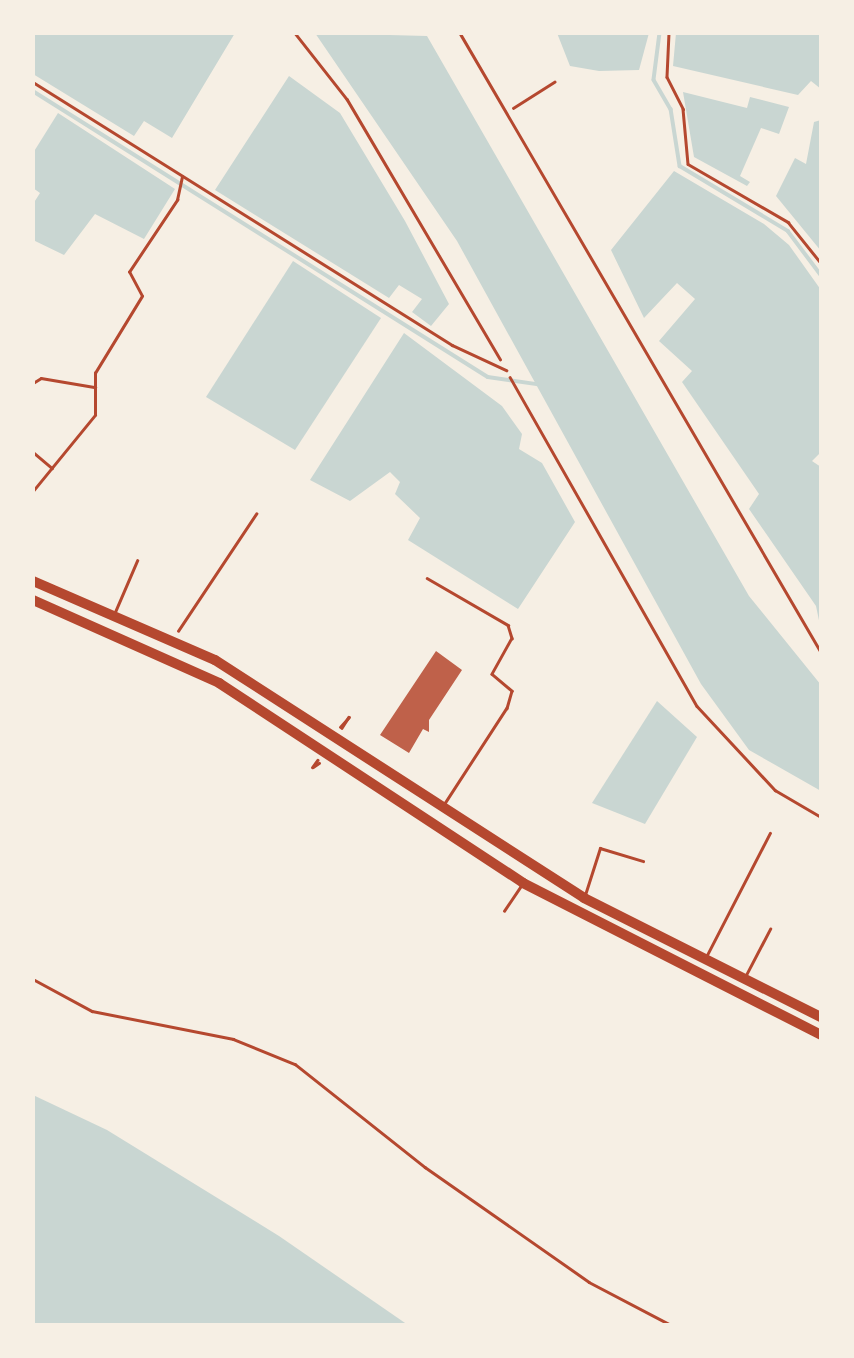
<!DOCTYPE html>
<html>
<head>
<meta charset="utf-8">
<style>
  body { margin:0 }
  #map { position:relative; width:854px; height:1358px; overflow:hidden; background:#f6efe4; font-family:"DejaVu Sans",sans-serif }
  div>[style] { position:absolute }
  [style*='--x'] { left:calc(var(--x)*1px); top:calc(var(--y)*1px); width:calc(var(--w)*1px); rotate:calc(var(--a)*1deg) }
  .water>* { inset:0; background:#c9d6d2 }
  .stream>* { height:3.5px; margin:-1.75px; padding:0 1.75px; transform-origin:1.75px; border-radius:1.75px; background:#c9d6d2 }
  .building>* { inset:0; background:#bf614a }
  .path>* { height:2.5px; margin:-1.25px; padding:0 1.25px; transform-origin:1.25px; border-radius:1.25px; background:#b5482f }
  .service>* { height:2.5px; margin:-1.25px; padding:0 1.25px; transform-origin:1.25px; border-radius:1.25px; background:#b5482f }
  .primary>* { height:10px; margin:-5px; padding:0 5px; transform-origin:5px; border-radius:5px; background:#b5482f }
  span { translate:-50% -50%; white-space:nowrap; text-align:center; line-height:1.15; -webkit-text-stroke:5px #f6efe4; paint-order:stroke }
  .frame { position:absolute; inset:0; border:35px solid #f6efe4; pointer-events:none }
</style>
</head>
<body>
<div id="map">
  <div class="water">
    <i style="clip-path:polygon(33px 33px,235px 33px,172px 138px,144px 121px,134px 136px,33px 74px)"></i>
    <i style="clip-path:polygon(315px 33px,427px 36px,749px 596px,821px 685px,821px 791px,749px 750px,701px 684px,457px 241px)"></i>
    <i style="clip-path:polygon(557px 33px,649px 33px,639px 70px,599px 71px,570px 66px)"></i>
    <i style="clip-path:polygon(676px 33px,821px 33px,821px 89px,811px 81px,798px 95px,673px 66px)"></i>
    <i style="clip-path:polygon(289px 76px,340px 113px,405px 221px,449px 304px,431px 326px,412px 312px,422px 299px,399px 285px,389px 298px,215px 190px)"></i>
    <i style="clip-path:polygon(683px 92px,747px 108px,750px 97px,789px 107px,779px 134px,761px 128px,740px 176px,750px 182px,747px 186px,694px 157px)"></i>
    <i style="clip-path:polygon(58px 113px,175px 189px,144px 239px,95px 214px,64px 255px,33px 240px,33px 204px,40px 193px,33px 188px,33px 153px)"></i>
    <i style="clip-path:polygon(821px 120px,821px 251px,776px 196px,795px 158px,806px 164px,814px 122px)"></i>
    <i style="clip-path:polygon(674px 171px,764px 224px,789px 245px,821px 290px,821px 452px,812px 461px,821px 467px,821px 630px,816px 606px,749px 509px,759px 494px,682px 382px,692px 371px,659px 341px,695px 299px,677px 283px,644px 318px,611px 250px)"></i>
    <i style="clip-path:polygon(293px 261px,381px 318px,295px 450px,206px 397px)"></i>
    <i style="clip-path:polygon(404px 333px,502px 406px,522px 434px,519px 449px,542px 463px,575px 522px,518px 609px,408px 540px,420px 518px,395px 494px,400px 482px,390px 472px,350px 501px,310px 480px)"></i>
    <i style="clip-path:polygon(657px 701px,697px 737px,645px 824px,592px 803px)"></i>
    <i style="clip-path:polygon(33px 1095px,107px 1130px,279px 1236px,408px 1325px,33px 1325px)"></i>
  </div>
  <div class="stream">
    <i style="--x:660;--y:33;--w:47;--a:97.3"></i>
    <i style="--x:654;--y:80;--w:34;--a:60"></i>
    <i style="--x:671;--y:109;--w:58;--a:81"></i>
    <i style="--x:680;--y:166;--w:126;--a:31"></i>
    <i style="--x:788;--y:231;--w:55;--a:53.1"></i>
    <i style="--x:33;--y:91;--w:537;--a:32.15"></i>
    <i style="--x:488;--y:377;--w:49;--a:8.3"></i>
  </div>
  <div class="building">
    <i style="clip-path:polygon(436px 651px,462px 670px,429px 720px,429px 732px,423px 729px,409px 753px,380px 735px)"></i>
  </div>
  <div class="path">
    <i style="--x:295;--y:33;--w:84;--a:51.8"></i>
    <i style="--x:347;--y:99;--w:302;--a:59.5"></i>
    <i style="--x:669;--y:33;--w:44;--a:92.6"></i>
    <i style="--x:667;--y:77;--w:36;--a:63"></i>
    <i style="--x:683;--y:109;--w:55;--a:84.8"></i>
    <i style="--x:688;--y:164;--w:116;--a:30.1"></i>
    <i style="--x:788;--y:222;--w:53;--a:51.2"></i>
    <i style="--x:513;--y:108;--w:49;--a:-32.4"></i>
    <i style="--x:510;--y:377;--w:378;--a:60.4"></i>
    <i style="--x:697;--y:706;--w:115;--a:47.1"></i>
    <i style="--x:775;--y:790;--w:53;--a:30.4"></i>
    <i style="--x:178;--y:631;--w:141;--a:-56.3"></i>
    <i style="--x:340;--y:727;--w:13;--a:-48"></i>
    <i style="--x:349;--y:717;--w:13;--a:122"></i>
    <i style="--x:318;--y:760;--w:9;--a:126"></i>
    <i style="--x:313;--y:767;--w:7;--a:-34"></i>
    <i style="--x:33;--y:979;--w:67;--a:28.5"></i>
    <i style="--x:92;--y:1011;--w:144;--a:11.2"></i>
    <i style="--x:233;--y:1039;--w:67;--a:22"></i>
    <i style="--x:295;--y:1064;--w:166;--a:38.4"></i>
    <i style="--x:425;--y:1167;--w:200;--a:35"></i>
    <i style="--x:589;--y:1282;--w:93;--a:27.7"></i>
  </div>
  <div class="service">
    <i style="--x:460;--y:33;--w:717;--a:59.75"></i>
    <i style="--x:33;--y:82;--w:495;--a:32.1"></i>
    <i style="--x:452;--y:345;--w:60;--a:24.8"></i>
    <i style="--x:33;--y:383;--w:9;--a:-32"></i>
    <i style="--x:41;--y:378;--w:55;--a:9.5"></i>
    <i style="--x:33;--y:452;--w:25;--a:40"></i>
    <i style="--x:33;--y:491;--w:98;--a:-50.8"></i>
    <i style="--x:95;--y:415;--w:42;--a:-90"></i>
    <i style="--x:95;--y:373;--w:90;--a:-58.6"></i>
    <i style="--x:142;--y:296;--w:27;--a:-118"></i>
    <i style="--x:129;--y:272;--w:87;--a:-56.3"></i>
    <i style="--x:177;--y:200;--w:24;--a:-78"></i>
    <i style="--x:427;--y:578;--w:94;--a:30.1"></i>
    <i style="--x:508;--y:625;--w:14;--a:73"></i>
    <i style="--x:512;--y:638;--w:41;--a:119.1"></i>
    <i style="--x:492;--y:674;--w:26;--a:40"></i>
    <i style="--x:512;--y:691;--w:18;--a:106"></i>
    <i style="--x:507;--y:708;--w:116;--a:123"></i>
    <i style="--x:115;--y:612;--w:56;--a:-66.7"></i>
    <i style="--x:585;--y:895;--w:49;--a:-72.3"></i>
    <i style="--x:600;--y:848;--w:45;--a:16.8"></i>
    <i style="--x:504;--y:911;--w:30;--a:-56"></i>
    <i style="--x:707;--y:955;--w:137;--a:-62.7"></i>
    <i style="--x:746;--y:975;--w:52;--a:-62.4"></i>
  </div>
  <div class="primary">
    <i style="--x:33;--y:581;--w:198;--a:23.5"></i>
    <i style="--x:215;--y:660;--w:439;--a:32.8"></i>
    <i style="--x:584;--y:898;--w:265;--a:26.7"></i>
    <i style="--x:33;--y:600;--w:204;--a:24"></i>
    <i style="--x:219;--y:683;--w:364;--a:33.3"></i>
    <i style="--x:523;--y:883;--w:335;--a:27"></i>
  </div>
  <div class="frame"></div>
</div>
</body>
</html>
